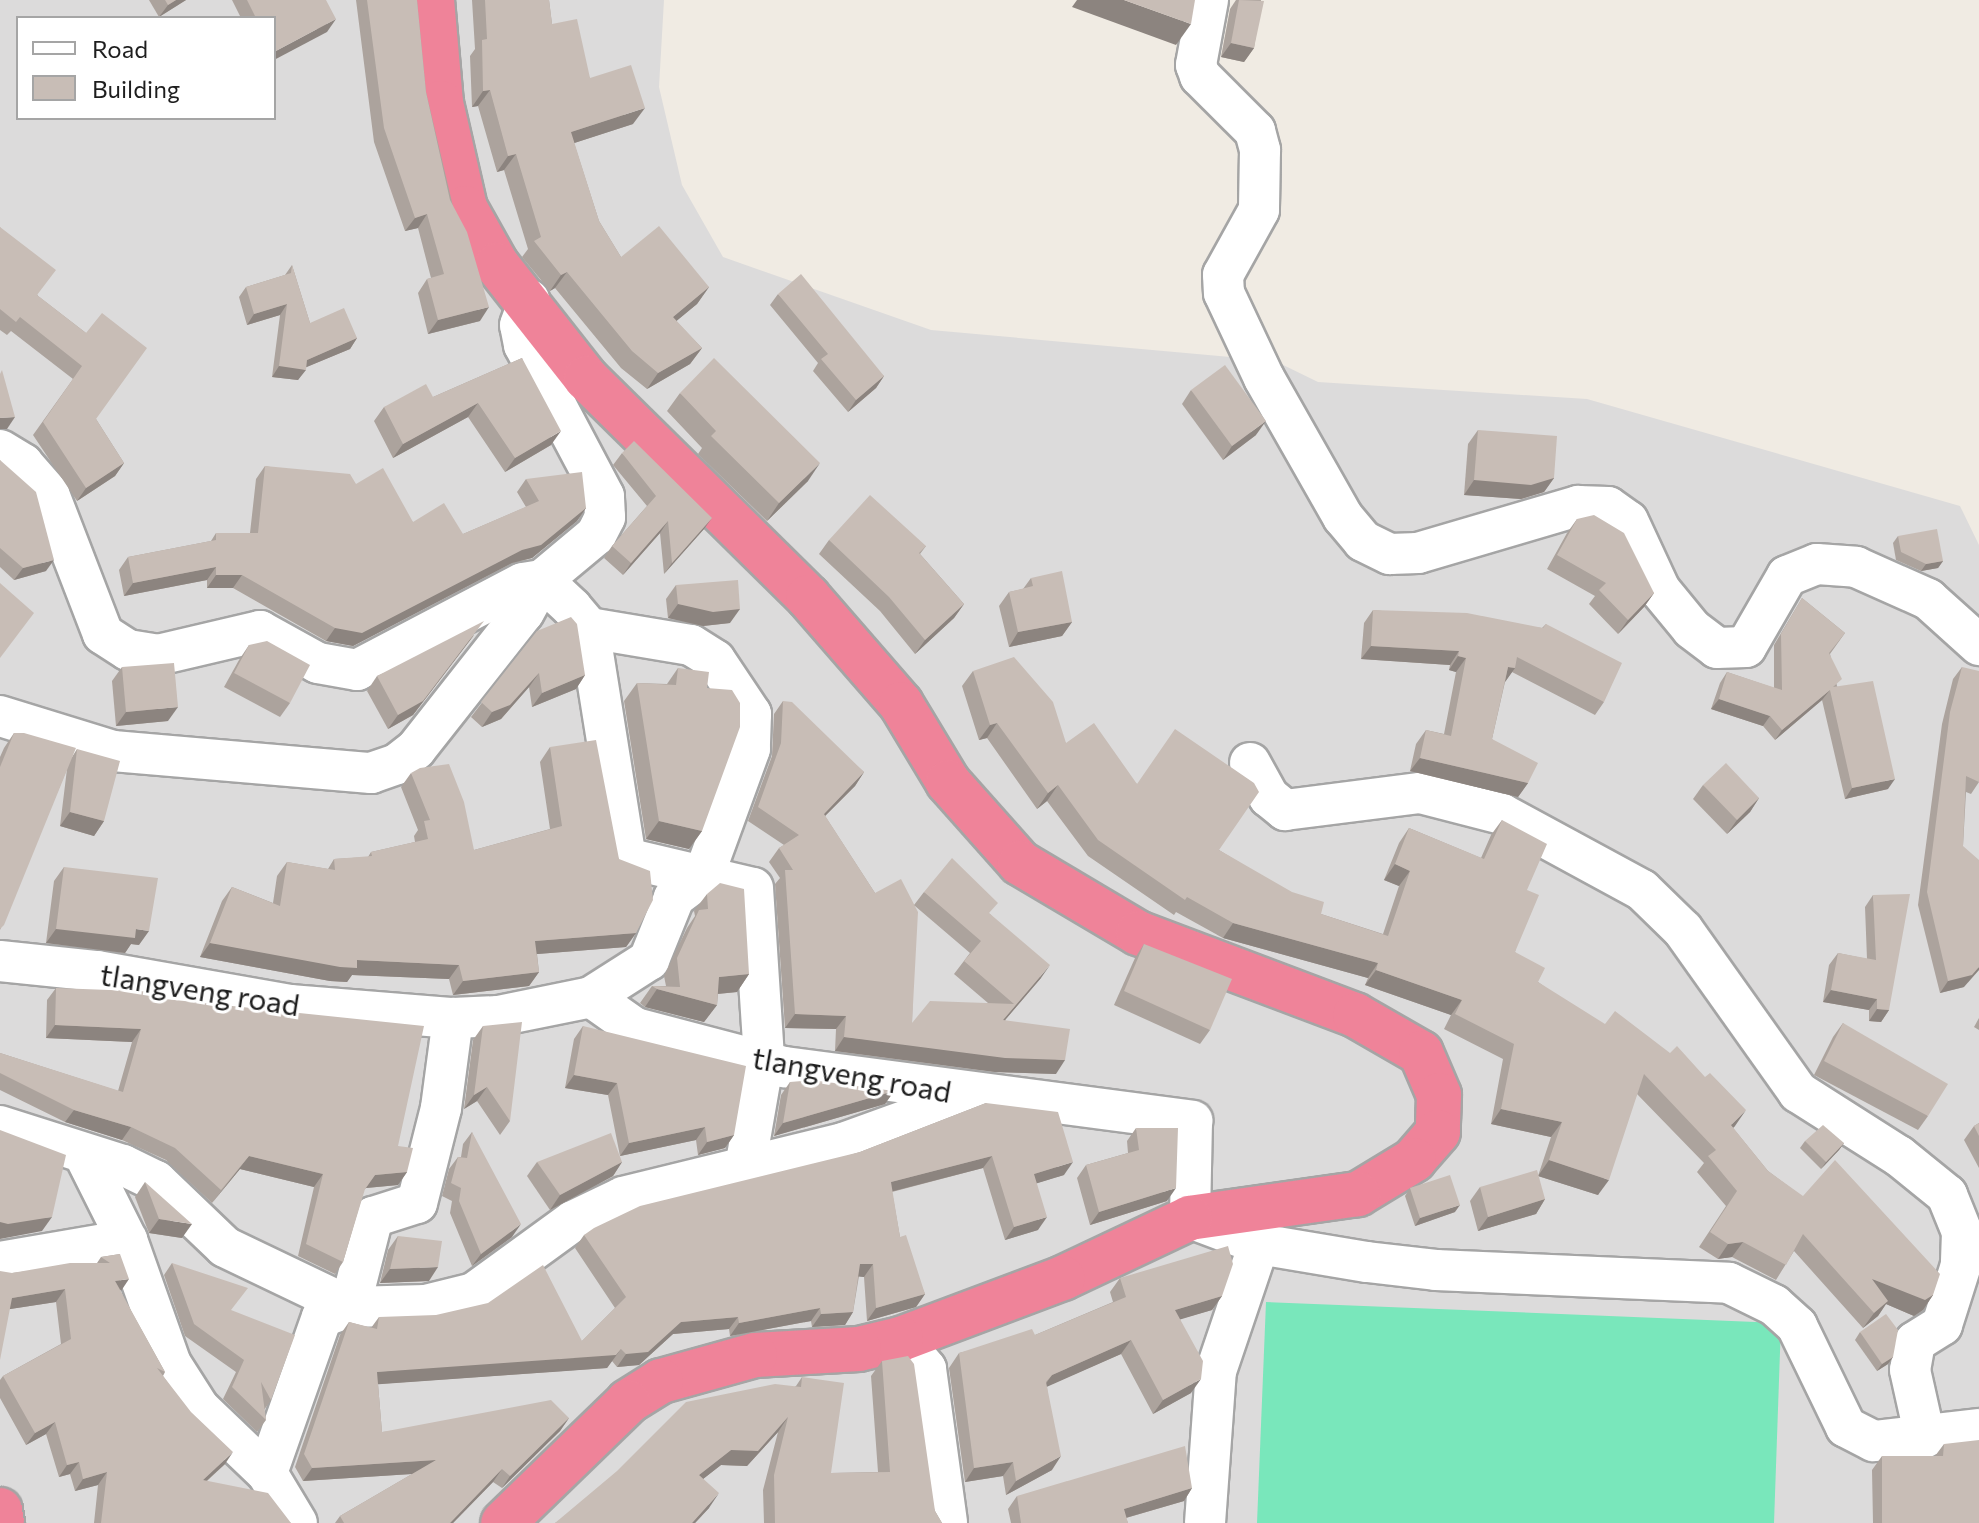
<!DOCTYPE html>
<html>
<head>
<meta charset="utf-8">
<style>
  body { margin:0 }
  #map { position:relative; width:1979px; height:1523px; overflow:hidden; background:#f0ebe3; font-family:Commissioner,sans-serif }
  div>[style] { position:absolute }
  [style*='--x'] { left:calc(var(--x)*1px); top:calc(var(--y)*1px); width:calc(var(--w)*1px); rotate:calc(var(--a)*1deg) }
  .residential>* { inset:0; background:#dcdbdb }
  .pitch>* { inset:0; background:#79e7bb }
  .roads { filter:drop-shadow(2px 0 #a5a5a5) drop-shadow(-2px 0 #a5a5a5) drop-shadow(0 2px #a5a5a5) drop-shadow(0 -2px #a5a5a5) }
  .minor>* { height:40px; margin:-20px; padding:0 20px; transform-origin:20px; border-radius:20px; background:#fff }
  .highway>* { height:44px; margin:-22px; padding:0 22px; transform-origin:22px; border-radius:22px; background:#ef8399 }
  .wall>* { inset:0; background:#aca39d }
  .shaded-wall>* { inset:0; background:#8c847f }
  .building>* { inset:0; background:#c8bdb6 }
  span { translate:-50% -50%; white-space:nowrap; text-align:center; line-height:1.15; -webkit-text-stroke:6px #fff; paint-order:stroke }
  .street-label { font-size:30px; color:#1e1e1e }
  .legend { position:absolute; left:16px; top:16px; width:260px; height:104px; box-sizing:border-box; background:#fff; border:2px solid #a5a5a5; margin:0; padding:10px 14px; list-style:none; font-size:24px; color:#1e1e1e }
  .legend li { display:flex; align-items:center; gap:16px; height:40px }
  .legend b { width:40px; border:2px solid #a5a5a5 }
</style>
</head>
<body>
<div id="map">
  <div class="residential">
    <i style="clip-path:polygon(evenodd,0 0,664px 0,659px 87px,682px 185px,723px 257px,931px 330px,1275px 361px,1318px 382px,1587px 399px,1960px 506px,1979px 545px,1979px 1523px,0 1523px,0 0,18px 18px,274px 18px,274px 118px,18px 118px,18px 18px)"></i>
  </div>
  <div class="pitch">
    <i style="clip-path:polygon(1266px 1302px,1781px 1323px,1774px 1523px,1257px 1523px)"></i>
  </div>
  <div class="roads">
    <div class="minor">
      <i style="--x:1208;--y:0;--w:66;--a:100.5"></i>
      <i style="--x:1196;--y:65;--w:12;--a:70"></i>
      <i style="--x:1200;--y:76;--w:78;--a:45"></i>
      <i style="--x:1255;--y:131;--w:20;--a:75"></i>
      <i style="--x:1260;--y:150;--w:60;--a:91"></i>
      <i style="--x:1259;--y:210;--w:74;--a:119"></i>
      <i style="--x:1223;--y:275;--w:18;--a:87"></i>
      <i style="--x:1224;--y:293;--w:94;--a:64.8"></i>
      <i style="--x:1264;--y:378;--w:160;--a:60.4"></i>
      <i style="--x:1343;--y:517;--w:31;--a:50"></i>
      <i style="--x:1363;--y:541;--w:30;--a:26"></i>
      <i style="--x:1390;--y:554;--w:28;--a:-2"></i>
      <i style="--x:1418;--y:553;--w:167;--a:-16.4"></i>
      <i style="--x:1578;--y:506;--w:30;--a:2"></i>
      <i style="--x:1608;--y:507;--w:24;--a:35"></i>
      <i style="--x:1628;--y:521;--w:76;--a:65.1"></i>
      <i style="--x:1660;--y:590;--w:50;--a:50.6"></i>
      <i style="--x:1692;--y:629;--w:31;--a:37"></i>
      <i style="--x:1717;--y:648;--w:29;--a:-2"></i>
      <i style="--x:1746;--y:647;--w:82;--a:-60"></i>
      <i style="--x:1787;--y:576;--w:32;--a:-22"></i>
      <i style="--x:1817;--y:564;--w:39;--a:4"></i>
      <i style="--x:1856;--y:567;--w:79;--a:24"></i>
      <i style="--x:1928;--y:599;--w:69;--a:42"></i>
      <i style="--x:0;--y:450;--w:27;--a:31"></i>
      <i style="--x:23;--y:464;--w:40;--a:49"></i>
      <i style="--x:49;--y:494;--w:150;--a:68.9"></i>
      <i style="--x:103;--y:634;--w:30;--a:33"></i>
      <i style="--x:128;--y:650;--w:30;--a:9"></i>
      <i style="--x:158;--y:655;--w:105;--a:-13.2"></i>
      <i style="--x:260;--y:631;--w:66;--a:28.9"></i>
      <i style="--x:318;--y:663;--w:40;--a:10"></i>
      <i style="--x:357;--y:670;--w:187;--a:-27.7"></i>
      <i style="--x:523;--y:583;--w:19;--a:-9"></i>
      <i style="--x:542;--y:580;--w:41;--a:43"></i>
      <i style="--x:572;--y:608;--w:26;--a:50"></i>
      <i style="--x:589;--y:628;--w:233;--a:80.9"></i>
      <i style="--x:626;--y:858;--w:130;--a:13.3"></i>
      <i style="--x:753;--y:888;--w:171;--a:86.3"></i>
      <i style="--x:764;--y:1059;--w:111;--a:99.9"></i>
      <i style="--x:589;--y:628;--w:103;--a:9.5"></i>
      <i style="--x:691;--y:645;--w:28;--a:32"></i>
      <i style="--x:715;--y:660;--w:65;--a:56.3"></i>
      <i style="--x:751;--y:714;--w:35;--a:92"></i>
      <i style="--x:750;--y:749;--w:134;--a:110.1"></i>
      <i style="--x:704;--y:875;--w:38;--a:143"></i>
      <i style="--x:674;--y:898;--w:67;--a:112"></i>
      <i style="--x:649;--y:960;--w:69;--a:147.5"></i>
      <i style="--x:0;--y:716;--w:118;--a:17.2"></i>
      <i style="--x:113;--y:751;--w:259;--a:4.9"></i>
      <i style="--x:371;--y:773;--w:28;--a:-19"></i>
      <i style="--x:397;--y:764;--w:24;--a:-38"></i>
      <i style="--x:416;--y:749;--w:174;--a:-51.8"></i>
      <i style="--x:524;--y:612;--w:37;--a:-61"></i>
      <i style="--x:542;--y:580;--w:70;--a:-39.8"></i>
      <i style="--x:596;--y:535;--w:20;--a:-63"></i>
      <i style="--x:605;--y:517;--w:21;--a:-93"></i>
      <i style="--x:604;--y:496;--w:171;--a:-117.9"></i>
      <i style="--x:524;--y:345;--w:20;--a:-101"></i>
      <i style="--x:520;--y:325;--w:27;--a:-70"></i>
      <i style="--x:1250;--y:763;--w:39;--a:61"></i>
      <i style="--x:1269;--y:797;--w:21;--a:39"></i>
      <i style="--x:1285;--y:810;--w:136;--a:-7.2"></i>
      <i style="--x:1420;--y:793;--w:85;--a:14.4"></i>
      <i style="--x:1502;--y:814;--w:159;--a:28.5"></i>
      <i style="--x:1642;--y:890;--w:57;--a:44.3"></i>
      <i style="--x:1683;--y:930;--w:199;--a:54.6"></i>
      <i style="--x:1798;--y:1092;--w:120;--a:32.4"></i>
      <i style="--x:1899;--y:1156;--w:62;--a:39.1"></i>
      <i style="--x:1947;--y:1195;--w:40;--a:68"></i>
      <i style="--x:1962;--y:1232;--w:33;--a:92"></i>
      <i style="--x:1961;--y:1265;--w:63;--a:107.6"></i>
      <i style="--x:1942;--y:1325;--w:32;--a:148"></i>
      <i style="--x:1915;--y:1342;--w:28;--a:100"></i>
      <i style="--x:1910;--y:1370;--w:69;--a:77.4"></i>
      <i style="--x:0;--y:961;--w:98;--a:5.9"></i>
      <i style="--x:97;--y:971;--w:196;--a:10"></i>
      <i style="--x:290;--y:1005;--w:164;--a:4.6"></i>
      <i style="--x:453;--y:1018;--w:45;--a:-2.5"></i>
      <i style="--x:498;--y:1016;--w:95;--a:-11.5"></i>
      <i style="--x:591;--y:997;--w:54;--a:35.2"></i>
      <i style="--x:635;--y:1028;--w:154;--a:14.7"></i>
      <i style="--x:784;--y:1067;--w:412;--a:7.5"></i>
      <i style="--x:1192;--y:1121;--w:97;--a:91.2"></i>
      <i style="--x:1190;--y:1218;--w:74;--a:20.6"></i>
      <i style="--x:1259;--y:1244;--w:109;--a:9.5"></i>
      <i style="--x:1367;--y:1262;--w:69;--a:6.6"></i>
      <i style="--x:1436;--y:1270;--w:293;--a:2.5"></i>
      <i style="--x:1729;--y:1283;--w:50;--a:26.1"></i>
      <i style="--x:1774;--y:1305;--w:31;--a:42"></i>
      <i style="--x:1797;--y:1326;--w:112;--a:64.1"></i>
      <i style="--x:1846;--y:1427;--w:31;--a:27"></i>
      <i style="--x:1874;--y:1441;--w:106;--a:-6.5"></i>
      <i style="--x:0;--y:1126;--w:129;--a:17.6"></i>
      <i style="--x:123;--y:1165;--w:37;--a:26"></i>
      <i style="--x:156;--y:1181;--w:95;--a:43.7"></i>
      <i style="--x:225;--y:1247;--w:139;--a:25.6"></i>
      <i style="--x:350;--y:1307;--w:76;--a:-1.5"></i>
      <i style="--x:426;--y:1305;--w:49;--a:-14"></i>
      <i style="--x:474;--y:1293;--w:122;--a:-36"></i>
      <i style="--x:573;--y:1221;--w:55;--a:-25.6"></i>
      <i style="--x:623;--y:1197;--w:227;--a:-13.8"></i>
      <i style="--x:843;--y:1143;--w:103;--a:-19.8"></i>
      <i style="--x:940;--y:1108;--w:21;--a:-41"></i>
      <i style="--x:84;--y:1154;--w:96;--a:63.4"></i>
      <i style="--x:127;--y:1240;--w:132;--a:70.5"></i>
      <i style="--x:171;--y:1364;--w:52;--a:57.5"></i>
      <i style="--x:199;--y:1408;--w:94;--a:43.7"></i>
      <i style="--x:267;--y:1473;--w:58;--a:59"></i>
      <i style="--x:0;--y:1262;--w:129;--a:-9.8"></i>
      <i style="--x:901;--y:1339;--w:39;--a:50"></i>
      <i style="--x:926;--y:1369;--w:155;--a:82.2"></i>
      <i style="--x:267;--y:1473;--w:165;--a:-70.6"></i>
      <i style="--x:322;--y:1317;--w:30;--a:-20"></i>
      <i style="--x:350;--y:1307;--w:93;--a:-75.7"></i>
      <i style="--x:373;--y:1217;--w:46;--a:-17.7"></i>
      <i style="--x:417;--y:1203;--w:98;--a:-75.8"></i>
      <i style="--x:441;--y:1108;--w:91;--a:-82.4"></i>
      <i style="--x:1205;--y:1523;--w:152;--a:-85.9"></i>
      <i style="--x:1216;--y:1371;--w:134;--a:-71.3"></i>
    </div>
    <div class="highway">
      <i style="--x:432;--y:0;--w:103;--a:85"></i>
      <i style="--x:441;--y:103;--w:108;--a:77.1"></i>
      <i style="--x:465;--y:208;--w:65;--a:60.7"></i>
      <i style="--x:497;--y:265;--w:144;--a:51.8"></i>
      <i style="--x:586;--y:378;--w:312;--a:44.6"></i>
      <i style="--x:808;--y:597;--w:142;--a:49"></i>
      <i style="--x:901;--y:704;--w:91;--a:58.9"></i>
      <i style="--x:948;--y:782;--w:108;--a:48.4"></i>
      <i style="--x:1020;--y:863;--w:137;--a:30.7"></i>
      <i style="--x:1138;--y:933;--w:232;--a:20.7"></i>
      <i style="--x:1355;--y:1015;--w:76;--a:29.9"></i>
      <i style="--x:1421;--y:1053;--w:46;--a:66.8"></i>
      <i style="--x:1439;--y:1095;--w:37;--a:92"></i>
      <i style="--x:1438;--y:1132;--w:37;--a:131"></i>
      <i style="--x:1414;--y:1160;--w:66;--a:148.7"></i>
      <i style="--x:1358;--y:1194;--w:170;--a:171.9"></i>
      <i style="--x:1190;--y:1218;--w:140;--a:154.7"></i>
      <i style="--x:1063;--y:1278;--w:173;--a:159.4"></i>
      <i style="--x:901;--y:1339;--w:43;--a:166.6"></i>
      <i style="--x:859;--y:1349;--w:104;--a:176.7"></i>
      <i style="--x:755;--y:1355;--w:98;--a:164.5"></i>
      <i style="--x:661;--y:1381;--w:39;--a:148"></i>
      <i style="--x:628;--y:1402;--w:174;--a:135.9"></i>
      <i style="--x:0;--y:1510;--w:13;--a:81"></i>
    </div>
  </div>
  <div class="wall">
    <i style="clip-path:polygon(149px 0,186px 0,159px 17px)"></i>
    <i style="clip-path:polygon(232px 0,326px 0,327px 32px,274px 18px,241px 18px)"></i>
    <i style="clip-path:polygon(356px 0,417px 0,426px 92px,480px 321px,428px 334px,418px 293px,427px 279px,431px 278px,418px 228px,405px 231px,374px 142px)"></i>
    <i style="clip-path:polygon(472px 0,549px 0,552px 24px,590px 78px,633px 124px,574px 143px,599px 221px,621px 257px,709px 287px,697px 304px,676px 321px,702px 348px,690px 364px,647px 389px,621px 368px,555px 288px,550px 291px,522px 257px,528px 249px,504px 170px,497px 172px,478px 106px,472px 107px,470px 56px,475px 49px)"></i>
    <i style="clip-path:polygon(1236px 0,1261px 0,1254px 48px,1244px 62px,1221px 57px,1230px 9px)"></i>
    <i style="clip-path:polygon(0 227px,38px 296px,86px 333px,96px 419px,124px 463px,115px 476px,77px 501px,33px 435px,73px 379px,11px 331px,7px 335px,0 330px)"></i>
    <i style="clip-path:polygon(292px 265px,310px 323px,357px 338px,350px 349px,306px 367px,298px 380px,272px 377px,280px 315px,247px 325px,239px 297px,246px 287px,285px 275px)"></i>
    <i style="clip-path:polygon(778px 294px,884px 376px,876px 388px,848px 412px,813px 371px,818px 363px,770px 305px)"></i>
    <i style="clip-path:polygon(522px 358px,551px 445px,505px 472px,468px 417px,393px 458px,374px 421px,384px 407px,433px 397px)"></i>
    <i style="clip-path:polygon(1191px 390px,1256px 435px,1223px 460px,1182px 404px)"></i>
    <i style="clip-path:polygon(680px 393px,808px 481px,767px 521px,698px 454px,702px 448px,667px 411px)"></i>
    <i style="clip-path:polygon(1478px 430px,1554px 478px,1544px 492px,1521px 499px,1464px 495px,1468px 444px)"></i>
    <i style="clip-path:polygon(622px 453px,704px 529px,664px 574px,660px 533px,623px 575px,604px 558px,612px 546px,647px 506px,613px 465px)"></i>
    <i style="clip-path:polygon(0 460px,46px 571px,14px 580px,0 567px)"></i>
    <i style="clip-path:polygon(265px 466px,356px 484px,413px 522px,463px 534px,526px 507px,517px 492px,526px 479px,586px 508px,577px 521px,532px 558px,512px 563px,353px 646px,326px 641px,233px 588px,207px 588px,207px 580px,124px 596px,119px 570px,128px 557px,211px 541px,216px 533px,250px 533px,256px 479px)"></i>
    <i style="clip-path:polygon(1577px 519px,1654px 593px,1644px 607px,1618px 634px,1589px 604px,1595px 596px,1547px 569px,1567px 533px)"></i>
    <i style="clip-path:polygon(1898px 536px,1943px 561px,1938px 568px,1921px 571px,1896px 560px,1893px 543px)"></i>
    <i style="clip-path:polygon(829px 540px,926px 546px,920px 554px,964px 604px,954px 618px,915px 654px,880px 611px,819px 554px)"></i>
    <i style="clip-path:polygon(1031px 578px,1072px 622px,1062px 636px,1009px 647px,999px 606px,1009px 592px,1023px 589px)"></i>
    <i style="clip-path:polygon(676px 585px,730px 623px,703px 626px,668px 618px,666px 599px)"></i>
    <i style="clip-path:polygon(1802px 598px,1845px 633px,1830px 654px,1837px 686px,1888px 789px,1845px 799px,1822px 700px,1775px 740px,1763px 726px,1711px 709px,1720px 683px,1727px 672px,1774px 688px,1774px 645px)"></i>
    <i style="clip-path:polygon(1373px 610px,1542px 628px,1546px 624px,1604px 702px,1595px 715px,1512px 672px,1505px 682px,1492px 739px,1528px 783px,1518px 797px,1410px 771px,1416px 744px,1426px 730px,1444px 734px,1456px 672px,1449px 670px,1450px 665px,1361px 659px,1364px 623px)"></i>
    <i style="clip-path:polygon(537px 631px,585px 675px,576px 689px,532px 707px,529px 687px,501px 719px,482px 727px,471px 717px)"></i>
    <i style="clip-path:polygon(474px 635px,413px 715px,388px 729px,367px 691px,377px 676px)"></i>
    <i style="clip-path:polygon(249px 645px,290px 703px,280px 717px,224px 687px,239px 660px)"></i>
    <i style="clip-path:polygon(122px 667px,168px 721px,116px 726px,112px 681px)"></i>
    <i style="clip-path:polygon(1962px 667px,1979px 782px,1971px 794px,1966px 792px,1963px 846px,1964px 987px,1940px 993px,1918px 905px,1942px 724px,1953px 679px)"></i>
    <i style="clip-path:polygon(678px 668px,707px 688px,702px 831px,689px 849px,646px 839px,624px 701px,637px 683px,667px 684px)"></i>
    <i style="clip-path:polygon(973px 671px,1066px 743px,1137px 784px,1219px 850px,1321px 914px,1383px 934px,1399px 886px,1384px 880px,1399px 843px,1409px 828px,1481px 858px,1491px 835px,1502px 820px,1527px 890px,1515px 952px,1538px 982px,1735px 1126px,1733px 1128px,1768px 1171px,1933px 1295px,1923px 1310px,1914px 1316px,1886px 1304px,1878px 1316px,1863px 1328px,1794px 1251px,1776px 1280px,1732px 1257px,1718px 1259px,1699px 1247px,1726px 1206px,1697px 1172px,1704px 1163px,1637px 1094px,1598px 1195px,1538px 1176px,1551px 1137px,1491px 1124px,1503px 1059px,1444px 1029px,1451px 1015px,1365px 985px,1368px 978px,1223px 938px,1176px 912px,1174px 915px,1088px 856px,1047px 801px,1037px 809px,987px 738px,979px 740px,962px 686px)"></i>
    <i style="clip-path:polygon(evenodd,783px 701px,864px 772px,855px 786px,825px 816px,875px 893px,914px 905px,924px 892px,990px 914px,1041px 978px,1005px 1020px,1056px 1074px,995px 1072px,835px 1051px,836px 1029px,785px 1028px,775px 884px,780px 878px,769px 862px,779px 848px,784px 845px,748px 821px,772px 756px,774px 714px,783px 701px,915px 906px,970px 953px,954px 974px,988px 1003px,912px 1023px,915px 906px)"></i>
    <i style="clip-path:polygon(14px 733px,72px 757px,77px 749px,104px 821px,94px 836px,60px 826px,67px 769px,0 930px,0 757px,4px 748px)"></i>
    <i style="clip-path:polygon(550px 747px,619px 859px,636px 933px,626px 947px,537px 954px,539px 972px,529px 986px,453px 995px,449px 979px,352px 975px,347px 982px,330px 981px,200px 957px,222px 901px,232px 887px,273px 903px,277px 876px,287px 862px,328px 869px,334px 859px,368px 857px,371px 852px,415px 842px,414px 836px,418px 830px,401px 787px,411px 773px,474px 850px,550px 829px,540px 762px)"></i>
    <i style="clip-path:polygon(1703px 785px,1759px 798px,1750px 812px,1727px 834px,1693px 799px)"></i>
    <i style="clip-path:polygon(64px 867px,139px 945px,131px 944px,125px 953px,46px 943px,54px 881px)"></i>
    <i style="clip-path:polygon(707px 894px,749px 974px,737px 992px,718px 994px,717px 1005px,704px 1022px,645px 1007px,640px 1003px,652px 986px,666px 986px,664px 976px,687px 928px,695px 916px,694px 911px)"></i>
    <i style="clip-path:polygon(1873px 895px,1889px 1010px,1881px 1022px,1869px 1021px,1869px 1010px,1823px 1002px,1829px 965px,1838px 953px,1867px 959px,1865px 907px)"></i>
    <i style="clip-path:polygon(1144px 944px,1210px 1030px,1200px 1044px,1114px 1005px,1135px 958px)"></i>
    <i style="clip-path:polygon(56px 988px,165px 999px,398px 1146px,407px 1172px,398px 1185px,366px 1188px,364px 1190px,343px 1262px,335px 1274px,298px 1256px,314px 1187px,240px 1169px,212px 1203px,166px 1160px,122px 1140px,65px 1122px,0 1090px,0 1053px,118px 1091px,132px 1042px,46px 1038px,47px 1000px)"></i>
    <i style="clip-path:polygon(1979px 1018px,1979px 1030px,1974px 1027px)"></i>
    <i style="clip-path:polygon(1843px 1023px,1928px 1116px,1918px 1130px,1814px 1075px,1833px 1037px)"></i>
    <i style="clip-path:polygon(483px 1026px,510px 1121px,500px 1135px,477px 1101px,464px 1109px,473px 1040px)"></i>
    <i style="clip-path:polygon(583px 1026px,734px 1135px,725px 1148px,698px 1155px,696px 1140px,620px 1156px,608px 1095px,565px 1088px,574px 1039px)"></i>
    <i style="clip-path:polygon(790px 1082px,894px 1091px,885px 1104px,774px 1136px,781px 1095px)"></i>
    <i style="clip-path:polygon(986px 1103px,1064px 1175px,1037px 1183px,1038px 1230px,1005px 1240px,983px 1168px,892px 1192px,900px 1237px,925px 1294px,916px 1307px,867px 1321px,864px 1277px,859px 1276px,853px 1312px,845px 1325px,812px 1327px,811px 1321px,730px 1336px,729px 1329px,673px 1334px,639px 1365px,617px 1367px,612px 1361px,607px 1368px,378px 1384px,382px 1432px,569px 1418px,560px 1431px,502px 1488px,493px 1482px,453px 1523px,335px 1523px,340px 1516px,412px 1474px,303px 1481px,295px 1467px,340px 1335px,349px 1322px,371px 1328px,379px 1317px,582px 1341px,615px 1308px,575px 1248px,584px 1235px,860px 1152px)"></i>
    <i style="clip-path:polygon(1979px 1123px,1979px 1168px,1964px 1140px,1974px 1126px)"></i>
    <i style="clip-path:polygon(1136px 1128px,1167px 1201px,1090px 1225px,1077px 1178px,1086px 1165px,1128px 1153px,1127px 1141px)"></i>
    <i style="clip-path:polygon(472px 1132px,512px 1237px,472px 1266px,450px 1213px,452px 1201px,442px 1196px,449px 1169px,458px 1157px,461px 1157px,463px 1144px)"></i>
    <i style="clip-path:polygon(1805px 1141px,1844px 1143px,1839px 1150px,1821px 1169px,1800px 1148px)"></i>
    <i style="clip-path:polygon(537px 1162px,622px 1162px,613px 1176px,550px 1210px,527px 1176px)"></i>
    <i style="clip-path:polygon(145px 1182px,182px 1238px,149px 1233px,135px 1197px)"></i>
    <i style="clip-path:polygon(1480px 1187px,1545px 1199px,1536px 1214px,1478px 1231px,1470px 1201px)"></i>
    <i style="clip-path:polygon(1410px 1188px,1455px 1212px,1415px 1226px,1405px 1196px)"></i>
    <i style="clip-path:polygon(398px 1236px,429px 1281px,380px 1283px,388px 1250px)"></i>
    <i style="clip-path:polygon(120px 1254px,120px 1291px,165px 1372px,163px 1376px,225px 1464px,207px 1481px,291px 1523px,94px 1523px,98px 1485px,75px 1491px,70px 1474px,59px 1477px,46px 1434px,26px 1445px,0 1398px,0 1380px,3px 1376px,61px 1344px,56px 1302px,10px 1309px,12px 1273px,97px 1263px,101px 1257px)"></i>
    <i style="clip-path:polygon(172px 1263px,231px 1311px,271px 1400px,264px 1410px,266px 1420px,257px 1432px,223px 1399px,236px 1372px,185px 1336px,164px 1275px)"></i>
    <i style="clip-path:polygon(1120px 1278px,1222px 1296px,1212px 1310px,1180px 1319px,1191px 1393px,1153px 1414px,1121px 1354px,1047px 1386px,1052px 1470px,1006px 1495px,1003px 1476px,965px 1482px,949px 1368px,959px 1353px,1035px 1335px,1113px 1302px,1110px 1292px)"></i>
    <i style="clip-path:polygon(1860px 1332px,1893px 1357px,1888px 1364px,1877px 1371px,1855px 1340px)"></i>
    <i style="clip-path:polygon(882px 1361px,935px 1511px,942px 1523px,764px 1523px,763px 1490px,778px 1432px,747px 1466px,721px 1465px,703px 1479px,709px 1508px,695px 1523px,555px 1523px,796px 1386px,802px 1377px,831px 1473px,878px 1472px,871px 1376px)"></i>
    <i style="clip-path:polygon(1944px 1444px,1979px 1523px,1873px 1523px,1872px 1470px,1882px 1456px,1935px 1456px)"></i>
    <i style="clip-path:polygon(1192px 1488px,1184px 1501px,1126px 1518px,1128px 1523px,1011px 1523px,1008px 1509px,1017px 1496px)"></i>
  </div>
  <div class="shaded-wall">
    <i style="clip-path:polygon(176px 0,186px 0,159px 17px,168px 5px)"></i>
    <i style="clip-path:polygon(1077px 0,1124px 0,1191px 24px,1176px 45px,1072px 7px)"></i>
    <i style="clip-path:polygon(336px 19px,327px 32px,274px 60px,274px 52px)"></i>
    <i style="clip-path:polygon(1231px 43px,1254px 48px,1244px 62px,1221px 57px)"></i>
    <i style="clip-path:polygon(490px 90px,478px 106px,472px 107px,483px 91px)"></i>
    <i style="clip-path:polygon(645px 108px,633px 124px,559px 148px,571px 132px)"></i>
    <i style="clip-path:polygon(516px 154px,504px 170px,497px 172px,508px 156px)"></i>
    <i style="clip-path:polygon(427px 214px,418px 228px,405px 231px,415px 218px)"></i>
    <i style="clip-path:polygon(567px 272px,555px 288px,550px 291px,561px 275px)"></i>
    <i style="clip-path:polygon(709px 287px,697px 304px,662px 333px,673px 317px)"></i>
    <i style="clip-path:polygon(287px 304px,280px 315px,247px 325px,254px 314px)"></i>
    <i style="clip-path:polygon(489px 307px,480px 321px,428px 334px,438px 320px)"></i>
    <i style="clip-path:polygon(357px 338px,350px 349px,302px 369px,306px 370px,298px 380px,272px 377px,279px 366px,307px 360px)"></i>
    <i style="clip-path:polygon(702px 348px,690px 364px,647px 389px,658px 373px)"></i>
    <i style="clip-path:polygon(884px 376px,876px 388px,848px 412px,856px 400px)"></i>
    <i style="clip-path:polygon(478px 403px,468px 417px,393px 458px,403px 444px)"></i>
    <i style="clip-path:polygon(15px 417px,7px 429px,0 429px,0 418px)"></i>
    <i style="clip-path:polygon(1266px 421px,1256px 435px,1223px 460px,1232px 446px)"></i>
    <i style="clip-path:polygon(561px 431px,551px 445px,505px 472px,515px 458px)"></i>
    <i style="clip-path:polygon(124px 463px,115px 476px,77px 501px,86px 488px)"></i>
    <i style="clip-path:polygon(820px 463px,808px 481px,767px 521px,779px 503px)"></i>
    <i style="clip-path:polygon(1554px 478px,1544px 492px,1521px 499px,1464px 495px,1474px 480px)"></i>
    <i style="clip-path:polygon(586px 508px,577px 521px,532px 558px,512px 563px,353px 646px,326px 641px,335px 628px)"></i>
    <i style="clip-path:polygon(712px 518px,704px 529px,664px 574px,672px 563px)"></i>
    <i style="clip-path:polygon(668px 521px,660px 533px,623px 575px,631px 563px)"></i>
    <i style="clip-path:polygon(54px 560px,46px 571px,14px 580px,23px 568px)"></i>
    <i style="clip-path:polygon(1943px 561px,1938px 568px,1921px 571px,1926px 564px)"></i>
    <i style="clip-path:polygon(216px 567px,207px 580px,124px 596px,133px 583px)"></i>
    <i style="clip-path:polygon(216px 575px,242px 575px,233px 588px,207px 588px)"></i>
    <i style="clip-path:polygon(1654px 593px,1644px 607px,1618px 634px,1628px 620px)"></i>
    <i style="clip-path:polygon(678px 604px,740px 609px,730px 623px,703px 626px,668px 618px)"></i>
    <i style="clip-path:polygon(964px 604px,954px 618px,915px 654px,925px 640px)"></i>
    <i style="clip-path:polygon(1072px 622px,1062px 636px,1009px 647px,1018px 632px)"></i>
    <i style="clip-path:polygon(474px 635px,413px 715px,388px 729px,398px 715px)"></i>
    <i style="clip-path:polygon(1371px 646px,1459px 651px,1450px 665px,1361px 659px)"></i>
    <i style="clip-path:polygon(1458px 656px,1466px 658px,1456px 672px,1449px 670px)"></i>
    <i style="clip-path:polygon(1508px 667px,1515px 668px,1505px 682px)"></i>
    <i style="clip-path:polygon(539px 673px,529px 687px,501px 719px,482px 727px,492px 712px)"></i>
    <i style="clip-path:polygon(585px 675px,576px 689px,532px 707px,542px 693px)"></i>
    <i style="clip-path:polygon(1830px 690px,1822px 700px,1775px 740px,1782px 730px)"></i>
    <i style="clip-path:polygon(1719px 699px,1770px 716px,1763px 726px,1711px 709px)"></i>
    <i style="clip-path:polygon(178px 707px,168px 721px,116px 726px,126px 712px)"></i>
    <i style="clip-path:polygon(997px 723px,987px 738px,979px 740px,990px 725px)"></i>
    <i style="clip-path:polygon(1420px 758px,1528px 783px,1518px 797px,1410px 771px)"></i>
    <i style="clip-path:polygon(864px 772px,855px 786px,814px 827px,824px 814px)"></i>
    <i style="clip-path:polygon(1895px 779px,1888px 789px,1845px 799px,1852px 788px)"></i>
    <i style="clip-path:polygon(1058px 785px,1047px 801px,1037px 809px,1048px 793px)"></i>
    <i style="clip-path:polygon(1759px 798px,1750px 812px,1727px 834px,1737px 820px)"></i>
    <i style="clip-path:polygon(70px 812px,104px 821px,94px 836px,60px 826px)"></i>
    <i style="clip-path:polygon(659px 821px,702px 831px,689px 849px,646px 839px)"></i>
    <i style="clip-path:polygon(1395px 864px,1410px 871px,1399px 886px,1384px 880px)"></i>
    <i style="clip-path:polygon(1233px 923px,1378px 963px,1368px 978px,1223px 938px)"></i>
    <i style="clip-path:polygon(56px 929px,136px 929px,149px 931px,139px 945px,131px 944px,125px 953px,46px 943px)"></i>
    <i style="clip-path:polygon(636px 933px,626px 947px,525px 955px,535px 941px)"></i>
    <i style="clip-path:polygon(210px 943px,357px 960px,459px 965px,449px 979px,352px 975px,347px 982px,330px 981px,200px 957px)"></i>
    <i style="clip-path:polygon(1050px 965px,1041px 978px,994px 1033px,1003px 1020px)"></i>
    <i style="clip-path:polygon(1979px 967px,1979px 970px,1964px 987px,1940px 993px,1948px 981px)"></i>
    <i style="clip-path:polygon(1376px 970px,1462px 1000px,1451px 1015px,1365px 985px)"></i>
    <i style="clip-path:polygon(539px 972px,529px 986px,453px 995px,463px 981px)"></i>
    <i style="clip-path:polygon(749px 974px,737px 992px,706px 995px,719px 977px)"></i>
    <i style="clip-path:polygon(657px 989px,717px 1005px,704px 1022px,645px 1007px)"></i>
    <i style="clip-path:polygon(1831px 990px,1877px 999px,1869px 1010px,1823px 1002px)"></i>
    <i style="clip-path:polygon(1877px 1009px,1889px 1010px,1881px 1022px,1869px 1021px)"></i>
    <i style="clip-path:polygon(795px 1014px,846px 1016px,836px 1029px,785px 1028px)"></i>
    <i style="clip-path:polygon(55px 1025px,141px 1029px,132px 1042px,46px 1038px)"></i>
    <i style="clip-path:polygon(844px 1037px,1065px 1060px,1056px 1074px,995px 1072px,835px 1051px)"></i>
    <i style="clip-path:polygon(574px 1075px,617px 1083px,608px 1095px,565px 1088px)"></i>
    <i style="clip-path:polygon(487px 1087px,477px 1101px,464px 1109px,474px 1095px)"></i>
    <i style="clip-path:polygon(894px 1091px,885px 1104px,774px 1136px,783px 1123px)"></i>
    <i style="clip-path:polygon(1501px 1109px,1562px 1122px,1551px 1137px,1491px 1124px)"></i>
    <i style="clip-path:polygon(74px 1110px,131px 1127px,122px 1140px,65px 1122px)"></i>
    <i style="clip-path:polygon(1746px 1110px,1735px 1126px,1720px 1140px,1731px 1125px)"></i>
    <i style="clip-path:polygon(705px 1127px,696px 1140px,620px 1156px,629px 1143px)"></i>
    <i style="clip-path:polygon(734px 1135px,725px 1148px,698px 1155px,707px 1142px)"></i>
    <i style="clip-path:polygon(1844px 1143px,1839px 1150px,1821px 1169px,1826px 1162px)"></i>
    <i style="clip-path:polygon(249px 1156px,323px 1174px,314px 1187px,240px 1169px,212px 1203px)"></i>
    <i style="clip-path:polygon(992px 1156px,983px 1168px,882px 1194px,891px 1182px)"></i>
    <i style="clip-path:polygon(1549px 1160px,1609px 1180px,1598px 1195px,1538px 1176px)"></i>
    <i style="clip-path:polygon(622px 1162px,613px 1176px,550px 1210px,560px 1195px)"></i>
    <i style="clip-path:polygon(1073px 1162px,1064px 1175px,1025px 1187px,1034px 1174px)"></i>
    <i style="clip-path:polygon(407px 1172px,398px 1185px,366px 1188px,375px 1175px)"></i>
    <i style="clip-path:polygon(1176px 1188px,1167px 1201px,1090px 1225px,1099px 1212px)"></i>
    <i style="clip-path:polygon(1545px 1199px,1536px 1214px,1478px 1231px,1488px 1217px)"></i>
    <i style="clip-path:polygon(1460px 1205px,1455px 1212px,1415px 1226px,1420px 1218px)"></i>
    <i style="clip-path:polygon(52px 1217px,42px 1231px,0 1239px,0 1222px)"></i>
    <i style="clip-path:polygon(1047px 1217px,1038px 1230px,1005px 1240px,1014px 1227px)"></i>
    <i style="clip-path:polygon(159px 1219px,192px 1224px,182px 1238px,149px 1233px)"></i>
    <i style="clip-path:polygon(521px 1224px,512px 1237px,472px 1266px,481px 1254px)"></i>
    <i style="clip-path:polygon(1743px 1242px,1732px 1257px,1718px 1259px,1728px 1244px)"></i>
    <i style="clip-path:polygon(860px 1264px,873px 1264px,864px 1277px,852px 1276px)"></i>
    <i style="clip-path:polygon(438px 1267px,429px 1281px,380px 1283px,390px 1269px)"></i>
    <i style="clip-path:polygon(129px 1279px,121px 1291px,115px 1281px)"></i>
    <i style="clip-path:polygon(1872px 1279px,1933px 1295px,1923px 1310px,1914px 1316px,1886px 1304px,1878px 1316px,1863px 1328px,1874px 1313px)"></i>
    <i style="clip-path:polygon(65px 1289px,56px 1302px,4px 1310px,12px 1298px)"></i>
    <i style="clip-path:polygon(925px 1294px,916px 1307px,867px 1321px,876px 1308px)"></i>
    <i style="clip-path:polygon(1222px 1296px,1212px 1310px,1165px 1324px,1175px 1310px)"></i>
    <i style="clip-path:polygon(820px 1308px,811px 1321px,730px 1336px,739px 1323px)"></i>
    <i style="clip-path:polygon(853px 1312px,845px 1325px,812px 1327px,821px 1314px)"></i>
    <i style="clip-path:polygon(738px 1317px,729px 1329px,673px 1334px,639px 1365px,617px 1367px,626px 1354px,681px 1322px)"></i>
    <i style="clip-path:polygon(1131px 1340px,1121px 1354px,1042px 1389px,1052px 1375px)"></i>
    <i style="clip-path:polygon(621px 1349px,607px 1368px,368px 1385px,377px 1372px)"></i>
    <i style="clip-path:polygon(1893px 1357px,1888px 1364px,1877px 1371px,1882px 1364px)"></i>
    <i style="clip-path:polygon(1201px 1379px,1191px 1393px,1153px 1414px,1163px 1400px)"></i>
    <i style="clip-path:polygon(788px 1417px,778px 1432px,747px 1466px,721px 1465px,689px 1490px,699px 1475px,731px 1450px)"></i>
    <i style="clip-path:polygon(569px 1418px,560px 1431px,502px 1488px,510px 1476px)"></i>
    <i style="clip-path:polygon(55px 1422px,46px 1434px,26px 1445px,35px 1433px)"></i>
    <i style="clip-path:polygon(233px 1452px,225px 1464px,194px 1492px,203px 1480px)"></i>
    <i style="clip-path:polygon(1061px 1456px,1052px 1470px,1006px 1495px,1016px 1481px)"></i>
    <i style="clip-path:polygon(436px 1460px,427px 1473px,303px 1481px,312px 1468px)"></i>
    <i style="clip-path:polygon(79px 1462px,70px 1474px,59px 1477px,67px 1465px)"></i>
    <i style="clip-path:polygon(1013px 1462px,1003px 1476px,965px 1482px,974px 1468px)"></i>
    <i style="clip-path:polygon(502px 1469px,493px 1482px,453px 1523px,450px 1523px)"></i>
    <i style="clip-path:polygon(107px 1472px,98px 1485px,75px 1491px,83px 1479px)"></i>
    <i style="clip-path:polygon(1192px 1488px,1184px 1501px,1115px 1521px,1124px 1509px)"></i>
    <i style="clip-path:polygon(719px 1493px,709px 1508px,695px 1523px,692px 1523px)"></i>
  </div>
  <div class="building">
    <i style="clip-path:polygon(165px 0,176px 0,168px 5px)"></i>
    <i style="clip-path:polygon(247px 0,326px 0,336px 19px,274px 52px,274px 18px,256px 18px)"></i>
    <i style="clip-path:polygon(367px 0,417px 0,426px 92px,450px 200px,467px 232px,489px 307px,438px 320px,427px 279px,444px 274px,427px 214px,415px 218px,384px 128px)"></i>
    <i style="clip-path:polygon(485px 0,549px 0,552px 24px,577px 19px,590px 78px,631px 65px,645px 108px,571px 132px,599px 221px,621px 257px,659px 226px,709px 287px,673px 317px,702px 348px,658px 373px,632px 351px,567px 272px,561px 275px,534px 241px,541px 237px,516px 154px,508px 156px,490px 90px,483px 91px,482px 40px,487px 39px)"></i>
    <i style="clip-path:polygon(1124px 0,1195px 0,1191px 24px)"></i>
    <i style="clip-path:polygon(1239px 0,1264px 1px,1254px 48px,1231px 43px)"></i>
    <i style="clip-path:polygon(0 227px,56px 270px,37px 295px,86px 333px,102px 313px,147px 348px,96px 419px,124px 463px,86px 488px,43px 422px,82px 366px,20px 317px,16px 322px,0 309px)"></i>
    <i style="clip-path:polygon(292px 265px,310px 323px,344px 308px,357px 338px,307px 360px,306px 370px,279px 366px,287px 304px,254px 314px,246px 287px,291px 273px)"></i>
    <i style="clip-path:polygon(801px 274px,884px 376px,856px 400px,821px 359px,828px 354px,778px 294px)"></i>
    <i style="clip-path:polygon(522px 358px,561px 431px,515px 458px,478px 403px,403px 444px,384px 407px,426px 384px,433px 397px)"></i>
    <i style="clip-path:polygon(714px 358px,820px 463px,779px 503px,711px 436px,716px 431px,680px 393px)"></i>
    <i style="clip-path:polygon(1225px 365px,1266px 421px,1232px 446px,1191px 390px)"></i>
    <i style="clip-path:polygon(2px 370px,15px 417px,0 418px,0 374px)"></i>
    <i style="clip-path:polygon(1478px 430px,1557px 436px,1554px 478px,1531px 485px,1474px 480px)"></i>
    <i style="clip-path:polygon(634px 441px,712px 518px,672px 563px,668px 521px,631px 563px,612px 546px,656px 496px,622px 453px)"></i>
    <i style="clip-path:polygon(0 460px,36px 492px,54px 560px,23px 568px,0 548px)"></i>
    <i style="clip-path:polygon(265px 466px,350px 474px,356px 484px,383px 468px,413px 522px,444px 503px,463px 534px,539px 501px,526px 479px,582px 472px,586px 508px,541px 545px,522px 550px,362px 633px,335px 628px,242px 575px,216px 575px,216px 567px,133px 583px,128px 557px,216px 540px,216px 533px,258px 533px)"></i>
    <i style="clip-path:polygon(870px 495px,926px 546px,919px 553px,964px 604px,925px 640px,889px 597px,829px 540px)"></i>
    <i style="clip-path:polygon(1594px 515px,1624px 533px,1654px 593px,1628px 620px,1599px 590px,1606px 583px,1557px 555px,1577px 519px)"></i>
    <i style="clip-path:polygon(1937px 529px,1943px 561px,1926px 564px,1901px 552px,1898px 536px)"></i>
    <i style="clip-path:polygon(1062px 571px,1072px 622px,1018px 632px,1009px 592px,1033px 586px,1031px 578px)"></i>
    <i style="clip-path:polygon(738px 580px,740px 609px,713px 612px,678px 604px,676px 585px)"></i>
    <i style="clip-path:polygon(0 583px,34px 613px,0 658px)"></i>
    <i style="clip-path:polygon(1802px 598px,1845px 633px,1829px 653px,1842px 679px,1833px 687px,1873px 681px,1895px 779px,1852px 788px,1830px 690px,1782px 730px,1770px 716px,1719px 699px,1727px 672px,1782px 690px,1781px 634px)"></i>
    <i style="clip-path:polygon(1373px 610px,1467px 613px,1543px 628px,1546px 624px,1622px 663px,1604px 702px,1517px 657px,1515px 668px,1508px 667px,1492px 739px,1538px 763px,1528px 783px,1420px 758px,1426px 730px,1451px 736px,1466px 658px,1458px 656px,1459px 651px,1371px 646px)"></i>
    <i style="clip-path:polygon(571px 617px,577px 624px,585px 675px,542px 693px,539px 673px,510px 705px,492px 712px,481px 702px,537px 631px)"></i>
    <i style="clip-path:polygon(484px 621px,423px 701px,398px 715px,377px 676px)"></i>
    <i style="clip-path:polygon(267px 641px,310px 665px,290px 703px,234px 673px,249px 645px)"></i>
    <i style="clip-path:polygon(1014px 657px,1053px 702px,1066px 743px,1094px 723px,1137px 784px,1175px 729px,1254px 783px,1259px 792px,1219px 850px,1292px 892px,1324px 902px,1321px 914px,1388px 936px,1410px 871px,1395px 864px,1409px 828px,1484px 859px,1502px 820px,1547px 844px,1527px 890px,1539px 895px,1515px 952px,1545px 968px,1538px 982px,1605px 1024px,1615px 1011px,1670px 1053px,1677px 1046px,1705px 1077px,1710px 1073px,1746px 1110px,1731px 1125px,1768px 1171px,1803px 1196px,1835px 1160px,1940px 1274px,1933px 1295px,1925px 1300px,1872px 1279px,1888px 1301px,1874px 1313px,1803px 1234px,1786px 1265px,1743px 1242px,1728px 1244px,1710px 1232px,1737px 1191px,1708px 1156px,1716px 1150px,1644px 1074px,1609px 1180px,1549px 1160px,1562px 1122px,1501px 1109px,1514px 1044px,1455px 1014px,1462px 1000px,1376px 970px,1378px 963px,1233px 923px,1187px 897px,1185px 900px,1098px 840px,1058px 785px,1048px 793px,997px 723px,990px 725px,973px 671px)"></i>
    <i style="clip-path:polygon(174px 663px,178px 707px,126px 712px,122px 667px)"></i>
    <i style="clip-path:polygon(1962px 667px,1979px 671px,1979px 782px,1966px 776px,1963px 846px,1979px 860px,1979px 967px,1972px 975px,1948px 981px,1927px 892px,1950px 712px)"></i>
    <i style="clip-path:polygon(678px 668px,709px 672px,707px 688px,732px 690px,740px 703px,740px 727px,702px 831px,659px 821px,637px 683px,676px 685px)"></i>
    <i style="clip-path:polygon(783px 701px,792px 702px,864px 772px,824px 814px,875px 893px,901px 879px,918px 912px,912px 1023px,930px 1001px,1014px 1004px,964px 961px,981px 941px,924px 892px,952px 858px,998px 903px,989px 913px,1050px 965px,1003px 1020px,1070px 1029px,1065px 1060px,1005px 1058px,844px 1037px,846px 1016px,795px 1014px,785px 870px,793px 870px,779px 848px,799px 835px,758px 807px,781px 743px)"></i>
    <i style="clip-path:polygon(14px 733px,24px 733px,76px 748px,4px 925px,0 929px,0 767px)"></i>
    <i style="clip-path:polygon(596px 740px,619px 859px,650px 871px,653px 900px,636px 933px,535px 941px,539px 972px,463px 981px,459px 965px,357px 960px,357px 968px,340px 967px,210px 943px,232px 887px,280px 906px,287px 862px,335px 870px,334px 859px,372px 856px,371px 852px,428px 839px,424px 821px,430px 820px,411px 773px,420px 768px,449px 764px,464px 802px,474px 850px,562px 826px,550px 747px)"></i>
    <i style="clip-path:polygon(77px 749px,120px 761px,104px 821px,70px 812px)"></i>
    <i style="clip-path:polygon(1726px 763px,1759px 798px,1737px 820px,1703px 785px)"></i>
    <i style="clip-path:polygon(64px 867px,158px 878px,149px 931px,136px 929px,135px 938px,56px 929px)"></i>
    <i style="clip-path:polygon(720px 883px,744px 889px,749px 974px,719px 977px,717px 1005px,657px 989px,652px 986px,680px 987px,677px 958px,699px 910px,708px 909px,707px 894px)"></i>
    <i style="clip-path:polygon(1910px 894px,1889px 1010px,1877px 1009px,1877px 999px,1831px 990px,1838px 953px,1876px 960px,1873px 895px)"></i>
    <i style="clip-path:polygon(1144px 944px,1232px 979px,1210px 1030px,1124px 991px)"></i>
    <i style="clip-path:polygon(56px 988px,163px 992px,165px 999px,424px 1026px,398px 1146px,413px 1148px,407px 1172px,375px 1175px,365px 1189px,343px 1262px,306px 1244px,323px 1174px,249px 1156px,221px 1190px,175px 1148px,131px 1127px,74px 1110px,0 1073px,0 1053px,123px 1092px,141px 1029px,55px 1025px)"></i>
    <i style="clip-path:polygon(522px 1022px,510px 1121px,487px 1087px,474px 1095px,483px 1026px)"></i>
    <i style="clip-path:polygon(1843px 1023px,1948px 1084px,1928px 1116px,1824px 1061px)"></i>
    <i style="clip-path:polygon(583px 1026px,746px 1066px,734px 1135px,707px 1142px,705px 1127px,629px 1143px,617px 1083px,574px 1075px)"></i>
    <i style="clip-path:polygon(812px 1080px,894px 1091px,783px 1123px,790px 1082px)"></i>
    <i style="clip-path:polygon(986px 1103px,1058px 1112px,1073px 1162px,1034px 1174px,1047px 1217px,1014px 1227px,992px 1156px,891px 1182px,900px 1237px,906px 1235px,925px 1294px,876px 1308px,873px 1264px,860px 1264px,853px 1312px,821px 1314px,820px 1308px,739px 1323px,738px 1317px,681px 1322px,648px 1352px,626px 1354px,621px 1349px,616px 1355px,377px 1372px,382px 1432px,551px 1400px,569px 1418px,510px 1476px,502px 1469px,450px 1523px,344px 1523px,340px 1516px,436px 1460px,312px 1468px,304px 1454px,349px 1322px,377px 1329px,379px 1317px,436px 1315px,488px 1303px,543px 1265px,582px 1341px,626px 1297px,584px 1235px,594px 1228px,640px 1206px,860px 1152px)"></i>
    <i style="clip-path:polygon(1979px 1123px,1979px 1136px,1974px 1126px)"></i>
    <i style="clip-path:polygon(1823px 1125px,1844px 1143px,1826px 1162px,1805px 1141px)"></i>
    <i style="clip-path:polygon(1136px 1128px,1178px 1128px,1176px 1188px,1099px 1212px,1086px 1165px,1139px 1150px)"></i>
    <i style="clip-path:polygon(0 1130px,66px 1155px,52px 1217px,8px 1224px,0 1222px)"></i>
    <i style="clip-path:polygon(472px 1132px,521px 1224px,481px 1254px,459px 1201px,461px 1188px,451px 1183px,458px 1157px,467px 1158px)"></i>
    <i style="clip-path:polygon(611px 1133px,622px 1162px,560px 1195px,537px 1162px)"></i>
    <i style="clip-path:polygon(1537px 1170px,1545px 1199px,1488px 1217px,1480px 1187px)"></i>
    <i style="clip-path:polygon(1450px 1175px,1460px 1205px,1420px 1218px,1410px 1188px)"></i>
    <i style="clip-path:polygon(145px 1182px,192px 1224px,159px 1219px)"></i>
    <i style="clip-path:polygon(398px 1236px,442px 1241px,438px 1267px,390px 1269px)"></i>
    <i style="clip-path:polygon(1228px 1246px,1233px 1264px,1222px 1296px,1175px 1310px,1203px 1361px,1201px 1379px,1163px 1400px,1131px 1340px,1052px 1375px,1046px 1382px,1061px 1456px,1016px 1481px,1013px 1462px,974px 1468px,959px 1353px,1032px 1329px,1035px 1335px,1126px 1297px,1120px 1278px)"></i>
    <i style="clip-path:polygon(120px 1254px,129px 1279px,115px 1281px,165px 1372px,157px 1368px,191px 1412px,233px 1452px,203px 1480px,268px 1493px,291px 1523px,101px 1523px,107px 1472px,83px 1479px,79px 1462px,67px 1465px,55px 1422px,35px 1433px,3px 1376px,71px 1339px,65px 1289px,12px 1298px,0 1360px,0 1271px,12px 1273px,70px 1263px,110px 1263px,101px 1257px)"></i>
    <i style="clip-path:polygon(172px 1263px,248px 1288px,231px 1310px,295px 1335px,271px 1400px,261px 1382px,266px 1420px,232px 1387px,244px 1360px,194px 1324px)"></i>
    <i style="clip-path:polygon(1886px 1314px,1898px 1330px,1893px 1357px,1882px 1364px,1860px 1332px)"></i>
    <i style="clip-path:polygon(908px 1356px,914px 1364px,935px 1511px,942px 1523px,775px 1523px,774px 1475px,788px 1417px,758px 1451px,731px 1450px,699px 1475px,719px 1493px,692px 1523px,555px 1523px,617px 1471px,686px 1402px,775px 1384px,801px 1387px,802px 1377px,844px 1383px,831px 1473px,890px 1472px,882px 1361px)"></i>
    <i style="clip-path:polygon(1979px 1440px,1979px 1523px,1882px 1523px,1882px 1456px,1943px 1456px,1944px 1444px)"></i>
    <i style="clip-path:polygon(1185px 1446px,1192px 1488px,1124px 1509px,1128px 1523px,1021px 1523px,1017px 1496px)"></i>
  </div>
  <div class="street-label">
    <span style="left:200px;top:989px;rotate:9deg">tlangveng road</span>
    <span style="left:852px;top:1074px;rotate:10deg">tlangveng road</span>
  </div>
  <ul class="legend">
  <li><b style="height:10px;background:#fff"></b>Road</li>
  <li><b style="height:22px;background:#c8bdb6"></b>Building</li>
  </ul>
</div>
</body>
</html>
